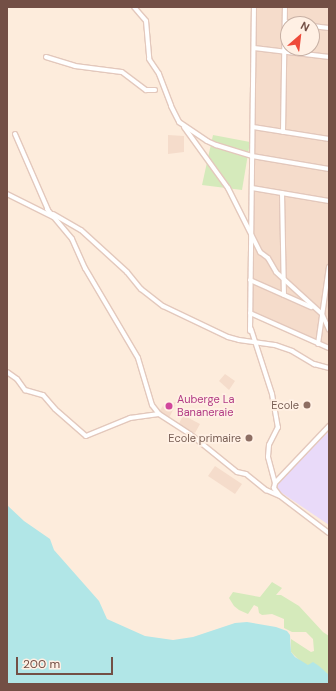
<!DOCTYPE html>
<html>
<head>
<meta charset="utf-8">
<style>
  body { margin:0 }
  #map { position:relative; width:336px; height:691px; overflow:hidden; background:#fdecdc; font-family:"DM Sans",sans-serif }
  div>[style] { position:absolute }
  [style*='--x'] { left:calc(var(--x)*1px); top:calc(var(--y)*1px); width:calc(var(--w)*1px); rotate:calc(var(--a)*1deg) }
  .residential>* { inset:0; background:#f5dccb }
  .education>* { inset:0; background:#e9daf9 }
  .green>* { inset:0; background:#d5eabb }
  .water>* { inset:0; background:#b1e6e7 }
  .roads { filter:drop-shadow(1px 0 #e3c8bc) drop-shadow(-1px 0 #e3c8bc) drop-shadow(0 1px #e3c8bc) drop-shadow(0 -1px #e3c8bc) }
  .street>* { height:4px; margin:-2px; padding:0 2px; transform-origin:2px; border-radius:2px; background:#fff }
  .dots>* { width:11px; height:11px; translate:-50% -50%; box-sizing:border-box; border:2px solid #fff0e4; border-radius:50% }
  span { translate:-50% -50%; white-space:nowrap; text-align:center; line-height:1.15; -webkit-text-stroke:3.5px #fff0e4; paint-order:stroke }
  .hotel-label { font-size:11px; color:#b23c85 }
  .left { translate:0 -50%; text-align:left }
  .education-label { font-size:11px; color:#785e54 }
  .right { translate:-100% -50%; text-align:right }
  .frame { position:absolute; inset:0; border:8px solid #734f45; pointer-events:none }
  .north { position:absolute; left:280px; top:16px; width:40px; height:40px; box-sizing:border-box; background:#fff0e4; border:1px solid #c7b0a4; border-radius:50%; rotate:28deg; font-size:11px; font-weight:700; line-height:16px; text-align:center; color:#734f45 }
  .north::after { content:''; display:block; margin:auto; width:14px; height:18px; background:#ee4a3a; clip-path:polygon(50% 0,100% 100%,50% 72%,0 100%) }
  .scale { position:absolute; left:16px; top:657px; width:97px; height:18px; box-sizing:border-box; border:2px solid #734f45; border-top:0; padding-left:5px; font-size:12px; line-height:14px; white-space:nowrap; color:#734f45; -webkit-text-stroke:3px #fff0e4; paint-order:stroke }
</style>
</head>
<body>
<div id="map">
  <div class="residential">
    <i style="clip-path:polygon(evenodd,254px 7px,329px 7px,329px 348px,250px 313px,254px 7px,288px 24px,312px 24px,312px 48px,288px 48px,288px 24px)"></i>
    <i style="clip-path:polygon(168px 135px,184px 136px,184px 152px,168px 154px)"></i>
    <i style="clip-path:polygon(225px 374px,235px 381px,229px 390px,219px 381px)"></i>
    <i style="clip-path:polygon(177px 402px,169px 418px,159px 412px,164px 404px)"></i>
    <i style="clip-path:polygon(183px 415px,200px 424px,195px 433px,179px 424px)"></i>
    <i style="clip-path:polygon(215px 466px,242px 484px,235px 494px,208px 476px)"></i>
  </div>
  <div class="education">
    <i style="clip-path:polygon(329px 431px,329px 525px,276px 489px,276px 485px)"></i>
  </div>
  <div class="green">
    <i style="clip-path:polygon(213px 135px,250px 142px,242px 190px,202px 185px)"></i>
    <i style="clip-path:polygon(272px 582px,282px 588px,276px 595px,281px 595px,299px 606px,323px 632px,329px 636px,329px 675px,301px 662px,291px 652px,291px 639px,311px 652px,314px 651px,313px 639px,306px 632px,292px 632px,284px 628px,284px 619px,272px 614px,262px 615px,259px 613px,258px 607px,254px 605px,248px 614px,239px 610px,234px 606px,229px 598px,233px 592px,260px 597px)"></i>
  </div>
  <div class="water">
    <i style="clip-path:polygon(7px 505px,24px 521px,50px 539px,54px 550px,99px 601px,107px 619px,145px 636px,173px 640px,193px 637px,235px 623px,247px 622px,276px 627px,287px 631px,290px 635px,291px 652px,295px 657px,308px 665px,313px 662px,319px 666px,329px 675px,329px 684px,7px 684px)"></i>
  </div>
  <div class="roads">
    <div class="street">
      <i style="--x:134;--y:7;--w:18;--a:49"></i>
      <i style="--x:146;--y:21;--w:38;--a:85"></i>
      <i style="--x:149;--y:59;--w:18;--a:56"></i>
      <i style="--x:159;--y:74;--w:34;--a:69"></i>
      <i style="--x:171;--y:106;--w:18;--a:63"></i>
      <i style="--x:179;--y:122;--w:34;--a:34"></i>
      <i style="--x:207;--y:141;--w:10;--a:24"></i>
      <i style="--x:216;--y:145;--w:38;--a:17"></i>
      <i style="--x:252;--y:156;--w:78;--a:9.6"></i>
      <i style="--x:285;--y:22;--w:15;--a:8"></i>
      <i style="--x:312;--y:26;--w:17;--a:7"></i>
      <i style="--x:254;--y:48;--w:76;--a:6.8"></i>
      <i style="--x:46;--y:57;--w:30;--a:17"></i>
      <i style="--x:75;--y:66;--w:47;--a:7.3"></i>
      <i style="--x:122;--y:72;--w:30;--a:37"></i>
      <i style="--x:146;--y:90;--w:9;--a:0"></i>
      <i style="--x:184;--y:127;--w:75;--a:54.2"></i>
      <i style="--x:228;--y:188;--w:72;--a:63.4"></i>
      <i style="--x:260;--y:252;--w:10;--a:37"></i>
      <i style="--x:268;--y:258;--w:16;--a:60"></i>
      <i style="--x:276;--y:272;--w:62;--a:42.4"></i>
      <i style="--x:322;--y:314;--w:17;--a:66"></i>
      <i style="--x:253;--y:127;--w:77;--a:9"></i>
      <i style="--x:283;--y:132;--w:125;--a:-89.1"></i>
      <i style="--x:15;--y:134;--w:83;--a:66.5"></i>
      <i style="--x:252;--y:188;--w:78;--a:9.6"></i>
      <i style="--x:282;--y:193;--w:102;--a:88.9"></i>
      <i style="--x:7;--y:194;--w:51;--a:26.6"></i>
      <i style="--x:47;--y:209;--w:39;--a:50"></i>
      <i style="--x:72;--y:239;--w:32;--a:66"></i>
      <i style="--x:85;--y:268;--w:104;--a:59.5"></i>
      <i style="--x:138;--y:358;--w:49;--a:73.4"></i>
      <i style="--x:152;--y:405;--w:11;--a:52"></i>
      <i style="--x:159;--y:414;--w:37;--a:33"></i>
      <i style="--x:190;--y:434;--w:60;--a:39"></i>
      <i style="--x:237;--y:472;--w:9;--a:13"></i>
      <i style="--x:246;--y:474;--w:26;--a:39"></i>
      <i style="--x:266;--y:490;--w:15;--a:23"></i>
      <i style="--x:280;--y:496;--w:61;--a:37.1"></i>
      <i style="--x:53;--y:214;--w:32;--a:30"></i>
      <i style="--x:81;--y:230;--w:62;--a:42.4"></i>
      <i style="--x:127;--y:272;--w:22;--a:51"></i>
      <i style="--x:141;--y:289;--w:28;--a:38"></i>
      <i style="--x:163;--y:306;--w:72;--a:25.5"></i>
      <i style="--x:228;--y:337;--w:11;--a:15"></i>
      <i style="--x:239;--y:340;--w:36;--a:8"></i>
      <i style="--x:275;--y:345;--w:18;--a:19"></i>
      <i style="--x:292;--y:351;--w:26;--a:31"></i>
      <i style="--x:314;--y:364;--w:16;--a:15"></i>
      <i style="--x:250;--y:280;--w:67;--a:23.9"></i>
      <i style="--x:250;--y:313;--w:86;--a:23.9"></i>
      <i style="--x:251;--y:329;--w:68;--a:72.1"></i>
      <i style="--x:272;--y:394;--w:34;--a:80"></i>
      <i style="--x:278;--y:427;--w:20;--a:117"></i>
      <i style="--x:269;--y:445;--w:12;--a:95"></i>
      <i style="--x:268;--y:457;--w:27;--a:75"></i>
      <i style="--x:250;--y:331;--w:324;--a:-89.3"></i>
      <i style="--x:318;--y:344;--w:78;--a:-81.9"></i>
      <i style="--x:7;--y:372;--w:12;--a:35"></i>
      <i style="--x:17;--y:379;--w:14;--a:54"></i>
      <i style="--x:25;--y:390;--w:19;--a:16"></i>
      <i style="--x:43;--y:395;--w:18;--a:49"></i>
      <i style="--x:55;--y:409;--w:41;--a:41.1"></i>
      <i style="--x:86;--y:436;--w:48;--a:-22.2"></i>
      <i style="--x:130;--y:418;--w:29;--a:-8"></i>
      <i style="--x:279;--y:495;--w:9;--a:-126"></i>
      <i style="--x:274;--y:488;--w:5;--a:-79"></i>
      <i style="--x:275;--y:483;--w:79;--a:-46.5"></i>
    </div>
  </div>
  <div class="dots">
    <i style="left:307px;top:405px;background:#8d6e63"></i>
    <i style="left:169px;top:406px;background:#d1479c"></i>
    <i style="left:249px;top:438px;background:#8d6e63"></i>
  </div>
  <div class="hotel-label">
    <span class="left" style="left:177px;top:406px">Auberge La<br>Bananeraie</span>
  </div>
  <div class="education-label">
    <span class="right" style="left:299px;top:405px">Ecole</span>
    <span class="right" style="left:241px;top:438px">Ecole primaire</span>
  </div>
  <div class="frame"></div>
  <div class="north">N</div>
  <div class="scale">200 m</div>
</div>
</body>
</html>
